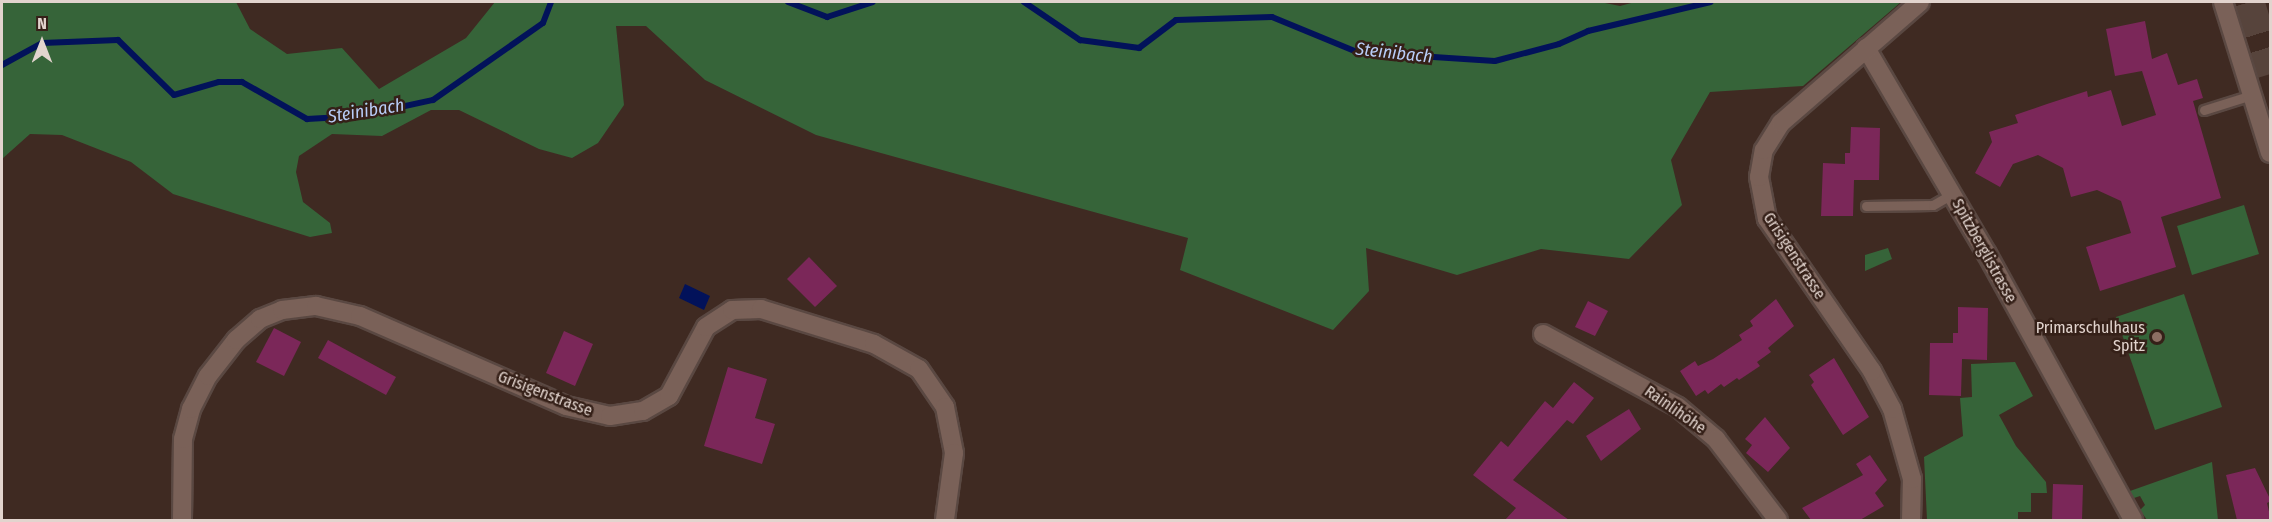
<!DOCTYPE html>
<html>
<head>
<meta charset="utf-8">
<style>
  body { margin:0 }
  #map { position:relative; width:2272px; height:522px; overflow:hidden; background:#3f2a22; font-family:"Fira Sans Condensed",sans-serif }
  div>[style] { position:absolute }
  [style*='--x'] { left:calc(var(--x)*1px); top:calc(var(--y)*1px); width:calc(var(--w)*1px); rotate:calc(var(--a)*1deg) }
  .green>* { inset:0; background:#366439 }
  .water>* { inset:0; background:#02125a }
  .stream>* { height:6px; margin:-3px; padding:0 3px; transform-origin:3px; border-radius:3px; background:#02125a }
  .building>* { inset:0; background:#7b2759 }
  .highway-tunnel>* { height:33px; margin-top:-16.5px; transform-origin:0; background:repeating-linear-gradient(90deg,#57443c 0 33px,transparent 0 49px) }
  .roads { filter:drop-shadow(2px 0 #5a4842) drop-shadow(-2px 0 #5a4842) drop-shadow(0 2px #5a4842) drop-shadow(0 -2px #5a4842) }
  .lane>* { height:9px; margin:-4.5px; padding:0 4.5px; transform-origin:4.5px; border-radius:4.5px; background:#7a6158 }
  .street>* { height:18px; margin:-9px; padding:0 9px; transform-origin:9px; border-radius:9px; background:#7a6158 }
  .dots>* { width:16px; height:16px; translate:-50% -50%; box-sizing:border-box; border:3px solid #352018; border-radius:50% }
  span { translate:-50% -50%; white-space:nowrap; text-align:center; line-height:1.15; -webkit-text-stroke:5px #352018; paint-order:stroke }
  .street-label { font-size:16px; color:#e2d4ce }
  .poi-label { font-size:16px; color:#e2d4ce }
  .right { translate:-100% -50%; text-align:right }
  .water-label { font-size:18px; color:#b9cdf8; font-style:italic }
  .frame { position:absolute; inset:0; border:3px solid #e2d4ce; pointer-events:none }
  .north { position:absolute; left:12px; top:12px; width:60px; height:60px; -webkit-text-stroke:4px #352018; paint-order:stroke; rotate:0deg; font-size:16px; font-weight:700; line-height:24px; text-align:center; color:#e2d4ce }
  .north::after { content:''; display:block; margin:auto; width:21px; height:27px; background:#e2d4ce; clip-path:polygon(50% 0,100% 100%,50% 72%,0 100%) }
</style>
</head>
<body>
<div id="map">
  <div class="green">
    <i style="clip-path:polygon(2px 2px,236px 2px,250px 29px,287px 54px,342px 48px,379px 89px,466px 38px,495px 2px,1600px 2px,1620px 6px,1635px 2px,1901px 2px,1803px 86px,1710px 92px,1671px 160px,1682px 205px,1629px 259px,1541px 249px,1457px 275px,1366px 248px,1369px 291px,1333px 330px,1180px 270px,1188px 238px,816px 135px,705px 80px,646px 26px,616px 26px,624px 105px,598px 143px,572px 158px,539px 149px,459px 110px,431px 110px,382px 136px,332px 134px,299px 156px,296px 172px,303px 202px,330px 223px,332px 233px,310px 237px,173px 194px,131px 162px,62px 135px,30px 134px,2px 159px)"></i>
    <i style="clip-path:polygon(2244px 205px,2259px 254px,2192px 275px,2177px 226px)"></i>
    <i style="clip-path:polygon(1888px 248px,1892px 259px,1865px 271px,1865px 255px)"></i>
    <i style="clip-path:polygon(2184px 294px,2222px 407px,2155px 430px,2116px 317px)"></i>
    <i style="clip-path:polygon(2015px 362px,2033px 396px,1999px 415px,2016px 446px,2046px 482px,2047px 493px,2031px 493px,2031px 512px,2018px 512px,2018px 520px,1927px 520px,1924px 457px,1963px 436px,1960px 398px,1972px 397px,1971px 364px)"></i>
    <i style="clip-path:polygon(2212px 462px,2218px 520px,2147px 520px,2140px 510px,2145px 505px,2140px 496px,2134px 498px,2130px 491px)"></i>
  </div>
  <div class="water">
    <i style="clip-path:polygon(685px 284px,710px 296px,704px 310px,679px 298px)"></i>
  </div>
  <div class="stream">
    <i style="--x:788;--y:2;--w:42;--a:21"></i>
    <i style="--x:827;--y:17;--w:48;--a:-18.1"></i>
    <i style="--x:1024;--y:2;--w:68;--a:34.2"></i>
    <i style="--x:1080;--y:40;--w:60;--a:7.7"></i>
    <i style="--x:1139;--y:48;--w:46;--a:-37.1"></i>
    <i style="--x:1176;--y:20;--w:96;--a:-1.8"></i>
    <i style="--x:1272;--y:17;--w:92;--a:22.4"></i>
    <i style="--x:1357;--y:52;--w:138;--a:3.7"></i>
    <i style="--x:1495;--y:61;--w:66;--a:-14.9"></i>
    <i style="--x:1559;--y:44;--w:32;--a:-24"></i>
    <i style="--x:1588;--y:31;--w:126;--a:-13.3"></i>
    <i style="--x:2;--y:65;--w:46;--a:-28.8"></i>
    <i style="--x:42;--y:43;--w:76;--a:-2.3"></i>
    <i style="--x:118;--y:40;--w:78;--a:44.5"></i>
    <i style="--x:174;--y:95;--w:47;--a:-16.1"></i>
    <i style="--x:219;--y:82;--w:23;--a:0"></i>
    <i style="--x:242;--y:82;--w:75;--a:29.6"></i>
    <i style="--x:307;--y:119;--w:52;--a:-3.3"></i>
    <i style="--x:359;--y:116;--w:76;--a:-12.2"></i>
    <i style="--x:433;--y:100;--w:134;--a:-35"></i>
    <i style="--x:543;--y:23;--w:22;--a:-69"></i>
  </div>
  <div class="building">
    <i style="clip-path:polygon(2145px 21px,2152px 59px,2167px 53px,2178px 85px,2197px 79px,2203px 98px,2193px 101px,2221px 198px,2161px 217px,2176px 267px,2100px 291px,2086px 247px,2131px 233px,2121px 201px,2097px 190px,2071px 197px,2063px 168px,2038px 155px,2013px 164px,2000px 187px,1975px 173px,1992px 142px,1989px 132px,2018px 123px,2015px 115px,2047px 104px,2087px 91px,2088px 97px,2111px 90px,2122px 126px,2156px 115px,2142px 71px,2115px 76px,2106px 29px)"></i>
    <i style="clip-path:polygon(1851px 127px,1880px 128px,1879px 180px,1854px 180px,1853px 216px,1821px 216px,1823px 163px,1845px 164px,1845px 153px,1850px 153px)"></i>
    <i style="clip-path:polygon(809px 257px,837px 286px,815px 307px,787px 279px)"></i>
    <i style="clip-path:polygon(1776px 299px,1794px 326px,1768px 348px,1771px 352px,1757px 362px,1760px 366px,1739px 380px,1737px 378px,1724px 387px,1721px 384px,1708px 394px,1705px 390px,1696px 396px,1680px 371px,1695px 361px,1698px 366px,1713px 359px,1742px 340px,1739px 335px,1753px 326px,1750px 321px)"></i>
    <i style="clip-path:polygon(1588px 301px,1608px 311px,1595px 336px,1575px 327px)"></i>
    <i style="clip-path:polygon(1958px 307px,1988px 308px,1987px 360px,1962px 359px,1961px 396px,1929px 395px,1930px 343px,1953px 343px,1953px 333px,1958px 333px)"></i>
    <i style="clip-path:polygon(274px 328px,301px 342px,284px 376px,256px 362px)"></i>
    <i style="clip-path:polygon(564px 331px,593px 344px,575px 386px,546px 373px)"></i>
    <i style="clip-path:polygon(328px 340px,396px 377px,386px 395px,318px 358px)"></i>
    <i style="clip-path:polygon(1834px 358px,1869px 417px,1843px 435px,1811px 385px,1814px 382px,1809px 375px)"></i>
    <i style="clip-path:polygon(728px 367px,767px 379px,755px 418px,775px 424px,762px 464px,704px 446px)"></i>
    <i style="clip-path:polygon(1574px 382px,1594px 398px,1573px 424px,1567px 420px,1513px 480px,1569px 520px,1505px 520px,1516px 508px,1473px 475px,1501px 441px,1508px 447px,1545px 401px,1553px 408px)"></i>
    <i style="clip-path:polygon(1629px 409px,1641px 429px,1601px 461px,1586px 436px)"></i>
    <i style="clip-path:polygon(1765px 417px,1790px 448px,1768px 472px,1746px 453px,1752px 445px,1745px 439px)"></i>
    <i style="clip-path:polygon(1870px 455px,1887px 480px,1875px 493px,1884px 506px,1860px 520px,1811px 520px,1802px 508px,1863px 475px,1856px 464px)"></i>
    <i style="clip-path:polygon(2255px 468px,2271px 501px,2267px 503px,2271px 520px,2237px 520px,2226px 475px)"></i>
    <i style="clip-path:polygon(2053px 484px,2083px 485px,2082px 520px,2052px 520px)"></i>
  </div>
  <div class="highway-tunnel">
    <i style="--x:2248;--y:2;--w:75;--a:73"></i>
  </div>
  <div class="roads">
    <div class="lane">
      <i style="--x:2204;--y:110;--w:50;--a:-17.4"></i>
      <i style="--x:1866;--y:206;--w:67;--a:-0.9"></i>
      <i style="--x:1933;--y:205;--w:22;--a:-30"></i>
    </div>
    <div class="street">
      <i style="--x:2223;--y:2;--w:158;--a:72.7"></i>
      <i style="--x:1866;--y:48;--w:239;--a:59.6"></i>
      <i style="--x:1987;--y:254;--w:303;--a:61.2"></i>
      <i style="--x:1543;--y:334;--w:153;--a:28.4"></i>
      <i style="--x:1678;--y:407;--w:50;--a:40.1"></i>
      <i style="--x:1716;--y:439;--w:102;--a:52.6"></i>
      <i style="--x:182;--y:520;--w:81;--a:-89.3"></i>
      <i style="--x:183;--y:439;--w:31;--a:-75"></i>
      <i style="--x:191;--y:409;--w:37;--a:-63"></i>
      <i style="--x:208;--y:376;--w:46;--a:-52.1"></i>
      <i style="--x:236;--y:340;--w:32;--a:-41"></i>
      <i style="--x:260;--y:319;--w:24;--a:-22"></i>
      <i style="--x:282;--y:310;--w:34;--a:-7"></i>
      <i style="--x:316;--y:306;--w:45;--a:12.8"></i>
      <i style="--x:360;--y:316;--w:225;--a:23.6"></i>
      <i style="--x:566;--y:406;--w:45;--a:12.8"></i>
      <i style="--x:610;--y:416;--w:33;--a:-9"></i>
      <i style="--x:643;--y:411;--w:30;--a:-30"></i>
      <i style="--x:669;--y:396;--w:78;--a:-61.8"></i>
      <i style="--x:706;--y:327;--w:31;--a:-33"></i>
      <i style="--x:732;--y:310;--w:29;--a:-2"></i>
      <i style="--x:761;--y:309;--w:118;--a:17.2"></i>
      <i style="--x:874;--y:344;--w:51;--a:29.1"></i>
      <i style="--x:919;--y:369;--w:46;--a:55.6"></i>
      <i style="--x:945;--y:407;--w:47;--a:78.9"></i>
      <i style="--x:954;--y:453;--w:68;--a:97.7"></i>
      <i style="--x:1911;--y:520;--w:41;--a:-88.6"></i>
      <i style="--x:1912;--y:479;--w:73;--a:-105.9"></i>
      <i style="--x:1892;--y:409;--w:43;--a:-117.8"></i>
      <i style="--x:1872;--y:371;--w:185;--a:-124.6"></i>
      <i style="--x:1767;--y:219;--w:43;--a:-100.8"></i>
      <i style="--x:1759;--y:177;--w:27;--a:-80"></i>
      <i style="--x:1764;--y:150;--w:32;--a:-58"></i>
      <i style="--x:1781;--y:123;--w:184;--a:-41"></i>
    </div>
  </div>
  <div class="dots">
    <i style="left:2157px;top:337px;background:#8d6e63"></i>
  </div>
  <div class="street-label">
    <span style="left:1984px;top:251px;rotate:61deg">Spitzberglistrasse</span>
    <span style="left:1794px;top:256px;rotate:57deg">Grisigenstrasse</span>
    <span style="left:545px;top:394px;rotate:21deg">Grisigenstrasse</span>
    <span style="left:1675px;top:410px;rotate:35deg">Rainlihöhe</span>
  </div>
  <div class="poi-label">
    <span class="right" style="left:2145px;top:337px">Primarschulhaus<br>Spitz</span>
  </div>
  <div class="water-label">
    <span style="left:1394px;top:53px;rotate:6deg">Steinibach</span>
    <span style="left:366px;top:111px;rotate:-9deg">Steinibach</span>
  </div>
  <div class="frame"></div>
  <div class="north">N</div>
</div>
</body>
</html>
